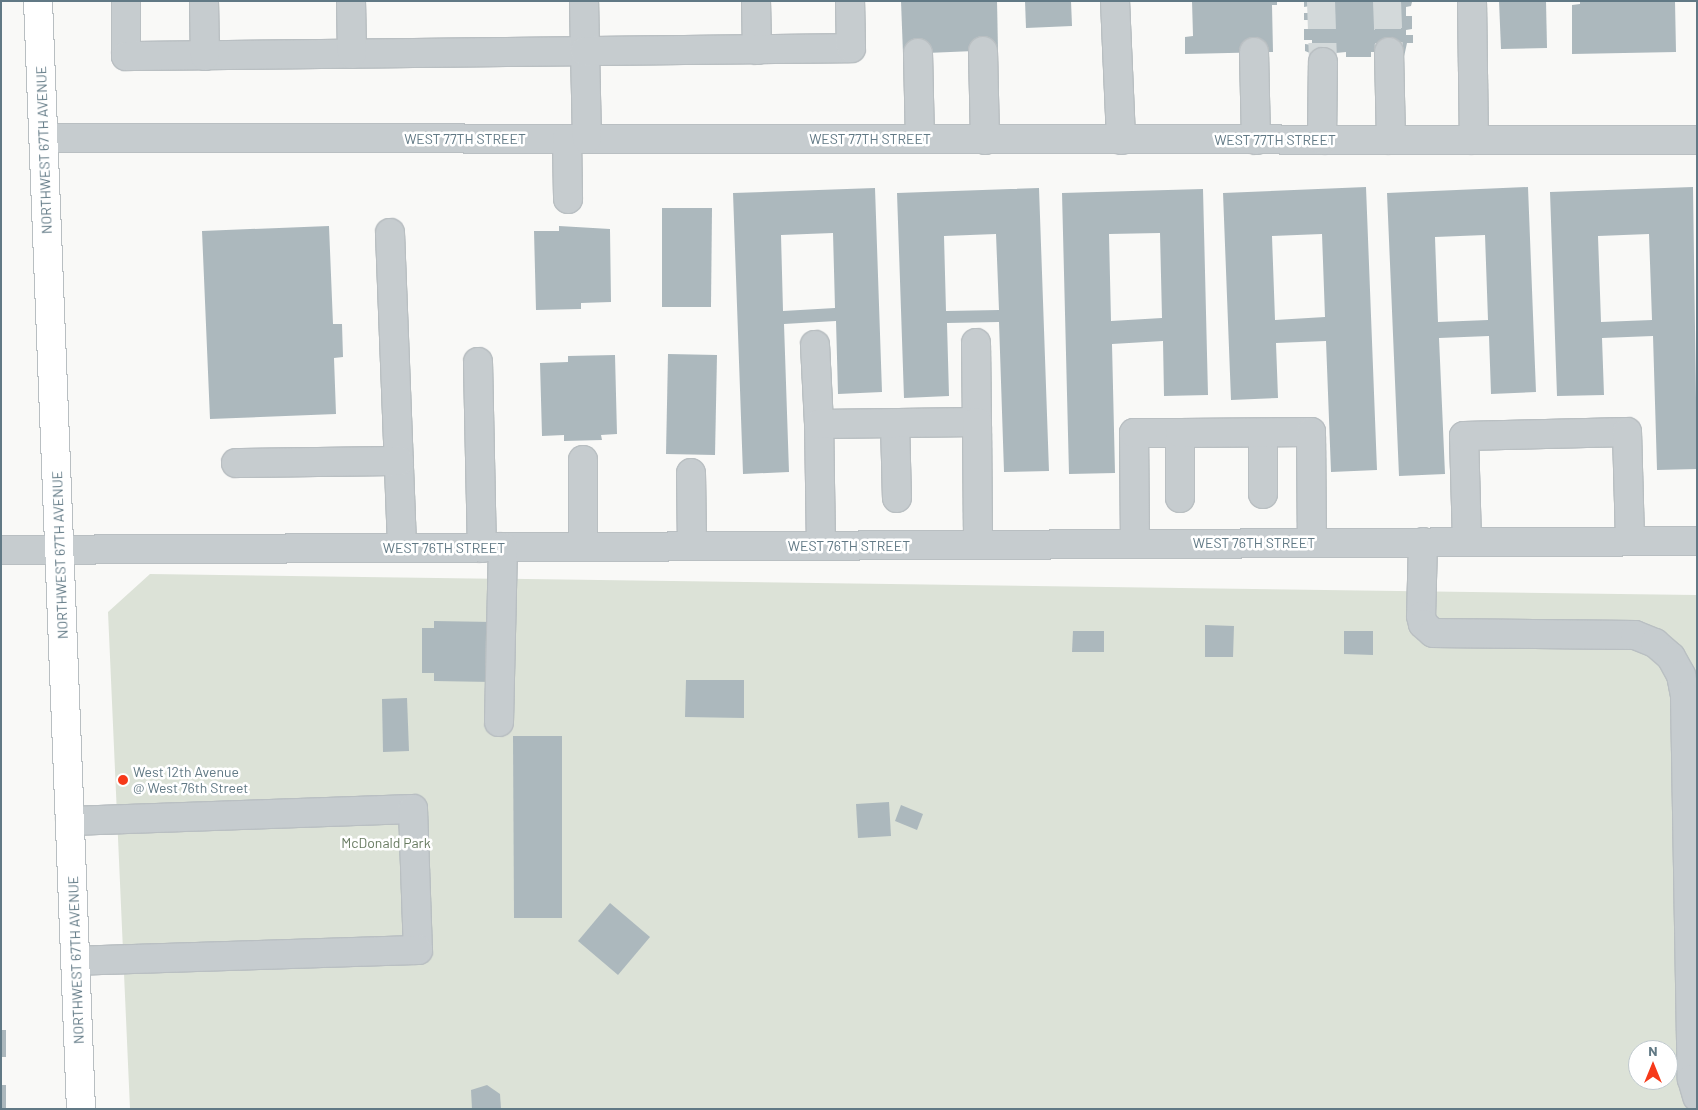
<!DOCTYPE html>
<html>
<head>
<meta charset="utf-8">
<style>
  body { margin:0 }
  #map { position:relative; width:1698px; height:1110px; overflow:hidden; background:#f9f9f7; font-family:Barlow,sans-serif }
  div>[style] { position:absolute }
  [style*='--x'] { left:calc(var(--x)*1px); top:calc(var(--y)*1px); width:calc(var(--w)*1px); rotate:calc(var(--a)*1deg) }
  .green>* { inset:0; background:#dce2d7 }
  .building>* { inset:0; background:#acb8bd }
  .minor-tunnel>* { height:28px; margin-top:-14px; transform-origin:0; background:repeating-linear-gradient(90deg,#d3d9da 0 28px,transparent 0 42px) }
  .roads { filter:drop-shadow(1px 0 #b9bfc2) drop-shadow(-1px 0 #b9bfc2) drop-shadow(0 1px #b9bfc2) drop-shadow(0 -1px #b9bfc2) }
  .minor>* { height:28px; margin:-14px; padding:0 14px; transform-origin:14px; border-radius:14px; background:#c6cccf }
  .major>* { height:28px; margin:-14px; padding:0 14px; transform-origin:14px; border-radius:14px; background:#fff }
  .dots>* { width:14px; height:14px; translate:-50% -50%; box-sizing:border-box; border:2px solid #fff; border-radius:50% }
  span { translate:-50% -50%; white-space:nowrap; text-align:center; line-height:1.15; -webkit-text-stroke:5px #fff; paint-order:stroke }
  .street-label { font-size:14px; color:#617985 }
  .poi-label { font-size:14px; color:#617985 }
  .left { translate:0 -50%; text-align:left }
  .park-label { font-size:14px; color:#687b61 }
  .frame { position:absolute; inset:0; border:2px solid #617985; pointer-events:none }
  .north { position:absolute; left:1628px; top:1040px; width:50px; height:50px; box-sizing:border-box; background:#fff; border:1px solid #c0c9ce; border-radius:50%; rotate:0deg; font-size:14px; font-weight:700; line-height:20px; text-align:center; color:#617985 }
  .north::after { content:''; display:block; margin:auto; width:18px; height:22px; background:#f6391a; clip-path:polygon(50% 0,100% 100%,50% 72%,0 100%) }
</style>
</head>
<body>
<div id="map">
  <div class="green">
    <i style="clip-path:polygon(evenodd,150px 574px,1696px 595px,1697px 1109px,130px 1109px,108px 612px,150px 574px,1638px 1050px,1668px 1050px,1668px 1080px,1638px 1080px,1638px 1050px)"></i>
  </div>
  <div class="building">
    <i style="clip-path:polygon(901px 1px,997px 1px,998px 50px,903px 54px)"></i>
    <i style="clip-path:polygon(1025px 1px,1071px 1px,1072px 26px,1026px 28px)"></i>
    <i style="clip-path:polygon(1192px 1px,1277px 1px,1277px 5px,1272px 5px,1273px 52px,1185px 54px,1185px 37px,1193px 36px)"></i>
    <i style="clip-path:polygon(1304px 1px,1412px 2px,1411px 6px,1406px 7px,1406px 16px,1412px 16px,1412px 29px,1406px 30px,1406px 35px,1413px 35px,1413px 43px,1407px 43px,1404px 57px,1396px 57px,1396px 52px,1371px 52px,1371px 57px,1346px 57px,1346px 52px,1315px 55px,1305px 51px,1305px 44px,1312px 45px,1312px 40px,1304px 40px,1304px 29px,1311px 29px,1311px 20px,1304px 20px,1304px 13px,1311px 13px,1310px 6px,1304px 7px)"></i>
    <i style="clip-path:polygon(1499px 1px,1546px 1px,1547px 48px,1501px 49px)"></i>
    <i style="clip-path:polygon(1580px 1px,1675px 1px,1676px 52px,1572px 54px,1572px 5px,1580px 4px)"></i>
    <i style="clip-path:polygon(evenodd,1366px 187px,1377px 470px,1331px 472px,1326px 341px,1276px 343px,1278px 398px,1231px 400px,1223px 193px,1366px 187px,1322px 234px,1325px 317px,1275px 320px,1272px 236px,1322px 234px)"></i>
    <i style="clip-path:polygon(evenodd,1528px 187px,1536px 392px,1491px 394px,1489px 336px,1439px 338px,1445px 474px,1399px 476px,1387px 193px,1528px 187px,1485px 235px,1488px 320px,1438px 322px,1435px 237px,1485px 235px)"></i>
    <i style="clip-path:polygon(evenodd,1693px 187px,1697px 469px,1657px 470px,1653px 336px,1602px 338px,1604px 395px,1557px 396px,1550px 192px,1693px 187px,1649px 234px,1652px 320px,1601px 322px,1598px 236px,1649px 234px)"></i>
    <i style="clip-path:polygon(evenodd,875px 188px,882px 392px,838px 394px,836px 321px,784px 324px,789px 472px,743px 474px,733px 193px,875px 188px,833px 233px,835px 308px,783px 311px,781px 235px,833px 233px)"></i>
    <i style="clip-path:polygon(evenodd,1039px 188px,1049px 471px,1004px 472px,999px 322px,947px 323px,949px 396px,904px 398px,897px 193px,1039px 188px,996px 234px,999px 310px,946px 311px,944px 236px,996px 234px)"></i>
    <i style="clip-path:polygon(evenodd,1203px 189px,1208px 395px,1164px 396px,1163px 341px,1112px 344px,1115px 473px,1069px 474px,1062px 193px,1203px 189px,1160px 233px,1162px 318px,1111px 321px,1109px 234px,1160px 233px)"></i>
    <i style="clip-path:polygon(662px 208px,712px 208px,711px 307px,662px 307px)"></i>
    <i style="clip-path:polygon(329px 226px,333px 324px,342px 324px,343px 357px,334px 358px,336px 414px,210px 419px,202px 231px)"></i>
    <i style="clip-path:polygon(559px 226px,610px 229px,611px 302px,581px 303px,581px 309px,536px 310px,534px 231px,559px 231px)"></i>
    <i style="clip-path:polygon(668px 354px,717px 355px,715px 455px,666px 454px)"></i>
    <i style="clip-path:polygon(615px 355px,617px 434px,601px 435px,602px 440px,564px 441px,564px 435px,542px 436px,540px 363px,568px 362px,568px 356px)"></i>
    <i style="clip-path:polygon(434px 621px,493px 622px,492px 682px,434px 681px,434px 673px,422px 673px,422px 628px,434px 628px)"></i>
    <i style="clip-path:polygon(1205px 625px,1234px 626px,1233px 657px,1205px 657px)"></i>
    <i style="clip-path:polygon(1073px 631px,1104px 631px,1104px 652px,1072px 652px)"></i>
    <i style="clip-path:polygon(1344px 631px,1373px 631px,1373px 655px,1344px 654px)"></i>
    <i style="clip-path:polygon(686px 680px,744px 680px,744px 718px,685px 717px)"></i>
    <i style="clip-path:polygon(407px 698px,409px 751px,383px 752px,382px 699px)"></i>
    <i style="clip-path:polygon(513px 736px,562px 736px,562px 918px,514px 918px)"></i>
    <i style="clip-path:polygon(889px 802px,891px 836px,858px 838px,856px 804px)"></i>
    <i style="clip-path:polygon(901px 805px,923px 814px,917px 830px,895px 821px)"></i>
    <i style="clip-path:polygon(610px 903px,650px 937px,618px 975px,578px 941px)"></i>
    <i style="clip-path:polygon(1px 1030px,6px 1030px,6px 1057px,1px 1057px)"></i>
    <i style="clip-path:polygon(1px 1085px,6px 1085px,6px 1109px,1px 1109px)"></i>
    <i style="clip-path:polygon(487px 1085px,500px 1094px,501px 1109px,472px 1109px,471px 1090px)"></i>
  </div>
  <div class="minor-tunnel">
    <i style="--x:1321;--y:1;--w:61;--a:88.1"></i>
    <i style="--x:1387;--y:1;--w:51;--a:87.8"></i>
  </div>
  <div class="roads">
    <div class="minor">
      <i style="--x:126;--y:1;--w:55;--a:90"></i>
      <i style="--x:126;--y:56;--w:459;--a:-0.6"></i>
      <i style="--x:585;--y:51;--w:50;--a:-91.1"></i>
      <i style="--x:204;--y:1;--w:55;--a:89"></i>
      <i style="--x:351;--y:1;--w:53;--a:88.9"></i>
      <i style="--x:756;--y:1;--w:49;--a:88.8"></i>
      <i style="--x:1115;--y:1;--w:139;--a:87.5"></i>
      <i style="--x:1472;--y:1;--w:139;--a:89.2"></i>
      <i style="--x:983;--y:51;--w:89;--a:88.7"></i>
      <i style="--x:1254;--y:52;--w:88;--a:88.7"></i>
      <i style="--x:1389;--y:52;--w:88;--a:88.7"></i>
      <i style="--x:918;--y:53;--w:86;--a:88.7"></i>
      <i style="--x:44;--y:138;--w:1653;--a:0.07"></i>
      <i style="--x:567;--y:139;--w:60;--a:89"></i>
      <i style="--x:587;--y:139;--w:88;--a:-91.3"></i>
      <i style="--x:585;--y:51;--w:266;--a:-0.6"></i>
      <i style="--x:851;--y:48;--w:47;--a:-91.2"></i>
      <i style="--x:1322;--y:140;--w:78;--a:-89.3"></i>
      <i style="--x:390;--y:233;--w:315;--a:87.8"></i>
      <i style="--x:976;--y:343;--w:79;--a:89.3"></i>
      <i style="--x:815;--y:345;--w:79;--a:87.1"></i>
      <i style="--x:478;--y:362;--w:186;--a:88.8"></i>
      <i style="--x:895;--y:423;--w:75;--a:88.5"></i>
      <i style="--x:1180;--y:433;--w:65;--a:90"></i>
      <i style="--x:1263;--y:433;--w:61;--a:90"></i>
      <i style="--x:583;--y:460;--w:87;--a:90"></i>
      <i style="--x:236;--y:463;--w:163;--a:-0.7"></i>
      <i style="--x:691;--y:473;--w:73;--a:89.2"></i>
      <i style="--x:1423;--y:542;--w:74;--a:91.5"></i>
      <i style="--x:1421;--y:616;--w:8;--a:76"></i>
      <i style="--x:1423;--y:624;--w:13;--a:42"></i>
      <i style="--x:1433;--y:633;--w:202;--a:0.6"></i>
      <i style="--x:1635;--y:635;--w:22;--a:22"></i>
      <i style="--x:1655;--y:643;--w:21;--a:41"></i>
      <i style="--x:1671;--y:657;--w:21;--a:61"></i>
      <i style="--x:1681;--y:675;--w:21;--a:79"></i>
      <i style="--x:1685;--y:696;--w:383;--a:89"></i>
      <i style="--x:1692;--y:1079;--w:19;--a:74"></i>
      <i style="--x:1467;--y:542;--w:106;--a:-91.6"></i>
      <i style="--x:1464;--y:436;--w:163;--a:-1.4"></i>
      <i style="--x:1627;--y:432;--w:109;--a:88.4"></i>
      <i style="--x:1135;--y:544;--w:111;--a:-90.5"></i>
      <i style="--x:1134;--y:433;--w:46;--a:0"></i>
      <i style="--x:1180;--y:433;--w:131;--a:-0.4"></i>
      <i style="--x:1311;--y:432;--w:111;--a:89.5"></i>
      <i style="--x:821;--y:546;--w:122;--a:-90.9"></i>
      <i style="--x:819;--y:424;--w:158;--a:-0.7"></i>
      <i style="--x:977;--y:422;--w:123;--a:89.5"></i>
      <i style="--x:1;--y:550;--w:1696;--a:-0.3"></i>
      <i style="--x:499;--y:722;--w:175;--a:-88.7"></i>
      <i style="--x:70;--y:821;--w:343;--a:-2"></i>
      <i style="--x:413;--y:809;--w:141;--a:88"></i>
      <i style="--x:418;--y:950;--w:342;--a:178.2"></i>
    </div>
    <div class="major">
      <i style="--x:38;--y:1;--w:1109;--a:87.78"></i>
    </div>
  </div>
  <div class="dots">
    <i style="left:123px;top:780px;background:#f6391a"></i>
  </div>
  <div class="street-label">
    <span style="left:465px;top:139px">WEST 77TH STREET</span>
    <span style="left:870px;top:139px">WEST 77TH STREET</span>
    <span style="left:1275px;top:140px">WEST 77TH STREET</span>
    <span style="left:44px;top:150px;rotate:-92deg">NORTHWEST 67TH AVENUE</span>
    <span style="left:1254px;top:543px">WEST 76TH STREET</span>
    <span style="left:849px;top:546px">WEST 76TH STREET</span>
    <span style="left:444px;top:548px">WEST 76TH STREET</span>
    <span style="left:60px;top:555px;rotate:-92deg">NORTHWEST 67TH AVENUE</span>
    <span style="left:76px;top:960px;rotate:-92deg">NORTHWEST 67TH AVENUE</span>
  </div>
  <div class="poi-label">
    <span class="left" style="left:133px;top:780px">West 12th Avenue<br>@ West 76th Street</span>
  </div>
  <div class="park-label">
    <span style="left:386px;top:843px">McDonald Park</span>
  </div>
  <div class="frame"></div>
  <div class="north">N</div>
</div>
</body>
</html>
